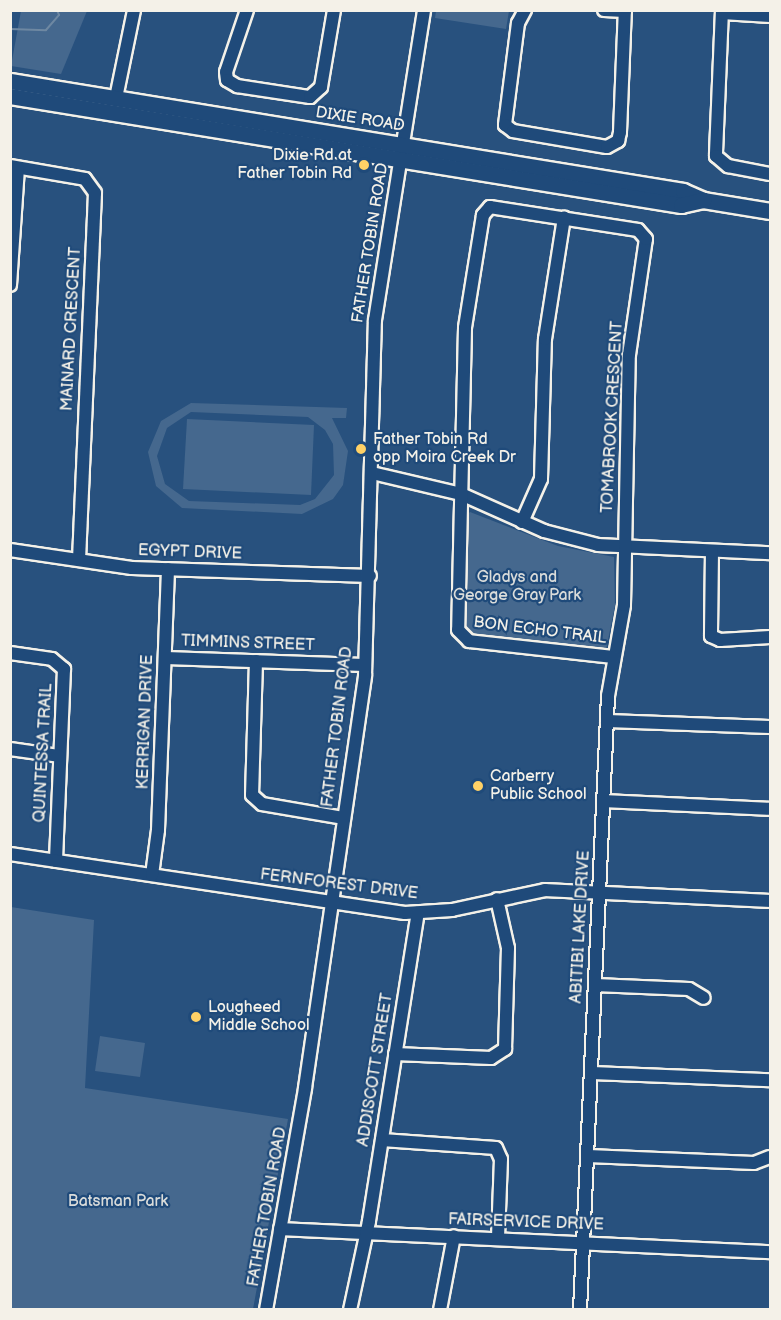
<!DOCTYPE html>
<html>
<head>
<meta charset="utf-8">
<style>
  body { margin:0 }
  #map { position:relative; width:781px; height:1320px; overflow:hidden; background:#28517e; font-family:"Balsamiq Sans",sans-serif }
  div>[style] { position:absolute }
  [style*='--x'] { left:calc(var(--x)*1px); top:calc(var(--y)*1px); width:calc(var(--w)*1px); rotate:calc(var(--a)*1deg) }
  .green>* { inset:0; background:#45688e }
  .stream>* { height:2px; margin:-1px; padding:0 1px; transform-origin:1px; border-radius:1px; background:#6e88a2 }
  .roads { filter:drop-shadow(2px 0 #f4f1e8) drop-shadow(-2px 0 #f4f1e8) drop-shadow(0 2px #f4f1e8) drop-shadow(0 -2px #f4f1e8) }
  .minor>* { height:12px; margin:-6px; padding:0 6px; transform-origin:6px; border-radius:6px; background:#1f4a7a }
  .major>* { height:15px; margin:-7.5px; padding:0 7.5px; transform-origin:7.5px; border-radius:7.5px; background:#1f4a7a }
  .dots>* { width:16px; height:16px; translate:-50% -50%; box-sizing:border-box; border:3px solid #1f4a7a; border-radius:50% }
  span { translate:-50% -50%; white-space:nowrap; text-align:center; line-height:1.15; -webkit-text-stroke:4.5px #1f4a7a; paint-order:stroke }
  .street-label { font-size:16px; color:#f4f1e8 }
  .poi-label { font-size:16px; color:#f4f1e8 }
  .right { translate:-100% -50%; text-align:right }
  .left { translate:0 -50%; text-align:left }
  .park-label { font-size:16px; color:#dadcda }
  .frame { position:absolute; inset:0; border:12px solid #f4f1e8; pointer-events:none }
</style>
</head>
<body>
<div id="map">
  <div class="green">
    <i style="clip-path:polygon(21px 11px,87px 11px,61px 74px,11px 66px)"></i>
    <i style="clip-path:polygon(436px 11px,436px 10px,509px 11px,506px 29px,435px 18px)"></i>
    <i style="clip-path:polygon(evenodd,191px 403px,347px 408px,346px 418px,332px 418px,348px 451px,343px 485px,333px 499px,302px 514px,182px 508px,156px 486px,148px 452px,161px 421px,191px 403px,191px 412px,308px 417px,325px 430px,333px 444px,334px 475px,315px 499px,300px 505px,189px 501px,165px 484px,157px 456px,167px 428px,191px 412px)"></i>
    <i style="clip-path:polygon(187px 419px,314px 425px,311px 495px,183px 489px)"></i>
    <i style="clip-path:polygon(470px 512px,558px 546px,614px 557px,615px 605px,606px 650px,467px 634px,462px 624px,465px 517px)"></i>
    <i style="clip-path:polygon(11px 907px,94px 920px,85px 1088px,288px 1119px,253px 1309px,11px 1309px)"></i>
    <i style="clip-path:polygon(100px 1036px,145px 1043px,140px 1077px,95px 1071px)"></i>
  </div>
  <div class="stream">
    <i style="--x:10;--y:29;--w:36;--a:2"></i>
    <i style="--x:46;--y:30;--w:20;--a:-49"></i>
    <i style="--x:59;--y:15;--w:5;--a:-112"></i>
  </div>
  <div class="roads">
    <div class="minor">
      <i style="--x:247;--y:10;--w:65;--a:108.7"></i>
      <i style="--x:226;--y:72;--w:8;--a:83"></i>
      <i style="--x:227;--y:80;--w:12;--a:31"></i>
      <i style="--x:237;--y:86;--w:74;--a:8.6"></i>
      <i style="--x:310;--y:97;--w:15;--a:-42"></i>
      <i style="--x:321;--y:87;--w:78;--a:-80.4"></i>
      <i style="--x:525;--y:10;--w:15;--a:118"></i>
      <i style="--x:518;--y:23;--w:103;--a:97.3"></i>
      <i style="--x:505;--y:125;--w:10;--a:37"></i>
      <i style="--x:513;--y:131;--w:95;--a:9.7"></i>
      <i style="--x:607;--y:147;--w:13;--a:-29"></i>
      <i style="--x:618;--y:141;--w:9;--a:-77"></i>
      <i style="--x:620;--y:132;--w:122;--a:-87.7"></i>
      <i style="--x:604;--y:10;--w:21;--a:3"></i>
      <i style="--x:722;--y:10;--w:146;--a:92.4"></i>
      <i style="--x:716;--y:156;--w:16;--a:40"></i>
      <i style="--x:728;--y:166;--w:43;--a:10.8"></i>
      <i style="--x:722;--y:13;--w:48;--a:3.6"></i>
      <i style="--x:116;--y:98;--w:90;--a:-78.4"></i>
      <i style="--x:10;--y:166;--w:76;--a:9.8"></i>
      <i style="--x:85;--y:179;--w:17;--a:54"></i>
      <i style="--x:95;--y:193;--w:367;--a:92.5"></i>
      <i style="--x:10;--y:285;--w:117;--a:-86.1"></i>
      <i style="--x:372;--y:473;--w:91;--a:13.3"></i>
      <i style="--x:461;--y:494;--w:91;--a:24"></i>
      <i style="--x:544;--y:531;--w:56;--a:14.5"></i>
      <i style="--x:598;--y:545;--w:172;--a:2.7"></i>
      <i style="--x:522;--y:522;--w:47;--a:-66.2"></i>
      <i style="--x:541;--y:479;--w:140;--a:-88.4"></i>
      <i style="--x:545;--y:339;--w:123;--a:-81.1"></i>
      <i style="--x:10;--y:550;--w:123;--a:8.4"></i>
      <i style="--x:132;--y:568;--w:238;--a:1.9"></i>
      <i style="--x:712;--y:551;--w:85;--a:90.7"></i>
      <i style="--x:711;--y:636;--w:10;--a:24"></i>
      <i style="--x:720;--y:640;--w:50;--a:-3.4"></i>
      <i style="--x:10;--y:653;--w:42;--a:8.1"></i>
      <i style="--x:52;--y:659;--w:16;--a:40"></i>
      <i style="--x:64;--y:669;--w:192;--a:92.4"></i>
      <i style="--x:165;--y:658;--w:200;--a:2"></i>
      <i style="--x:256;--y:661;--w:134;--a:91.7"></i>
      <i style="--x:252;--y:795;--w:13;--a:42"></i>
      <i style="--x:262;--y:804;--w:82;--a:9.8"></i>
      <i style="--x:607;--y:721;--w:163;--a:2.1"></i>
      <i style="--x:10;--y:749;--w:49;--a:8.1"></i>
      <i style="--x:603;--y:801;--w:167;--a:2.7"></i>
      <i style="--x:10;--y:854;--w:399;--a:8.5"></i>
      <i style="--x:405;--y:913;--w:47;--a:-3.7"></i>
      <i style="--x:452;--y:910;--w:95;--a:-12.1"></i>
      <i style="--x:545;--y:890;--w:225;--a:2.8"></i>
      <i style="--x:152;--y:875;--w:45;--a:-82.4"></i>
      <i style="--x:158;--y:830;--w:261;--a:-87.8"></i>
      <i style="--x:595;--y:985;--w:94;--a:2.4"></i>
      <i style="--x:689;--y:989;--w:17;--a:31"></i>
      <i style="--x:395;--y:1054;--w:96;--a:2.4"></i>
      <i style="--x:491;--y:1058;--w:17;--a:-33"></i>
      <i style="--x:505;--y:1049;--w:101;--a:-88.3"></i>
      <i style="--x:508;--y:948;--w:50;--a:-102.7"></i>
      <i style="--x:592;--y:1073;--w:178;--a:2.3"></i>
      <i style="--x:382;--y:1140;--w:114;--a:4"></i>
      <i style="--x:496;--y:1148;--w:12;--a:66"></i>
      <i style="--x:501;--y:1159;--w:79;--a:92.2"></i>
      <i style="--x:588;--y:1156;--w:166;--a:2.4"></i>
      <i style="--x:754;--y:1163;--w:17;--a:-21"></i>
      <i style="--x:280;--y:1229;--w:491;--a:2.7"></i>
      <i style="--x:266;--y:1310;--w:225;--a:-80"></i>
      <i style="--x:305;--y:1088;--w:417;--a:-81.7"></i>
      <i style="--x:365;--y:675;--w:355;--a:-88.4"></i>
      <i style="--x:375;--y:320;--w:314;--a:-81"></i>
      <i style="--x:350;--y:1310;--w:91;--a:-77.9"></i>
      <i style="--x:369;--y:1221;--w:312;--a:-81"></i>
      <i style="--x:440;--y:1310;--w:75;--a:-79.3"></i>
      <i style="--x:580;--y:1310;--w:615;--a:-87.39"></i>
      <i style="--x:608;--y:696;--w:92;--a:-80"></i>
      <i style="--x:624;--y:605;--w:250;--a:-88.9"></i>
      <i style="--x:629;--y:355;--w:117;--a:-81.7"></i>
      <i style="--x:646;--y:239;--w:12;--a:-132"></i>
      <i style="--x:638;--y:230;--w:150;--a:-171.2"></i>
      <i style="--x:490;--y:207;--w:11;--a:131"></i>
      <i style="--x:483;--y:215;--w:114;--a:99.1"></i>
      <i style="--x:465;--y:328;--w:302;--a:91.3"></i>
      <i style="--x:458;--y:630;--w:16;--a:45"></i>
      <i style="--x:469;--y:641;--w:146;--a:6.3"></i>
    </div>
    <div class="major">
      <i style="--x:10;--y:81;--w:682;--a:9.28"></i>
      <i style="--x:683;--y:191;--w:22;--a:24"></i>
      <i style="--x:703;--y:200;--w:68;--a:9.3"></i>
      <i style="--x:10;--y:96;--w:680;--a:9.23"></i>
      <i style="--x:681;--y:205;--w:23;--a:-13"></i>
    </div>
  </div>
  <div class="dots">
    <i style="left:364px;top:165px;background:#ffd166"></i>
    <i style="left:361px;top:449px;background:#ffd166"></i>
    <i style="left:478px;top:786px;background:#ffd166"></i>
    <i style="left:196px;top:1017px;background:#ffd166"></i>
  </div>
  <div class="street-label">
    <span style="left:360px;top:120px;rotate:9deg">DIXIE ROAD</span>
    <span style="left:371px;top:243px;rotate:-81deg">FATHER TOBIN ROAD</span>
    <span style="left:72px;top:329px;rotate:-87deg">MAINARD CRESCENT</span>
    <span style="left:613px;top:417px;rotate:-87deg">TOMABROOK CRESCENT</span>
    <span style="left:190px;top:553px;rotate:2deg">EGYPT DRIVE</span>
    <span style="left:540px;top:631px;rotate:7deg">BON ECHO TRAIL</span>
    <span style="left:248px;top:644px;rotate:2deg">TIMMINS STREET</span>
    <span style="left:146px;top:722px;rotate:-88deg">KERRIGAN DRIVE</span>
    <span style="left:338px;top:727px;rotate:-83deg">FATHER TOBIN ROAD</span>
    <span style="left:44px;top:753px;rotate:-87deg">QUINTESSA TRAIL</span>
    <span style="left:339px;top:885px;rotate:7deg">FERNFOREST DRIVE</span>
    <span style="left:581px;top:927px;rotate:-87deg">ABITIBI LAKE DRIVE</span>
    <span style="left:376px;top:1070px;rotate:-81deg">ADDISCOTT STREET</span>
    <span style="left:268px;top:1207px;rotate:-80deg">FATHER TOBIN ROAD</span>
    <span style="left:526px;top:1223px;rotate:2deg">FAIRSERVICE DRIVE</span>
  </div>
  <div class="poi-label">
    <span class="right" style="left:352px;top:165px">Dixie Rd at<br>Father Tobin Rd</span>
    <span class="left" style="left:373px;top:449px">Father Tobin Rd<br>opp Moira Creek Dr</span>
    <span class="left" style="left:490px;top:786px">Carberry<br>Public School</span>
    <span class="left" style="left:208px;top:1017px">Lougheed<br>Middle School</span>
  </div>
  <div class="park-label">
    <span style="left:517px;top:587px">Gladys and<br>George Gray Park</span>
    <span style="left:118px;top:1202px">Batsman Park</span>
  </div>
  <div class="frame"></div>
</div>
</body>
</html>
